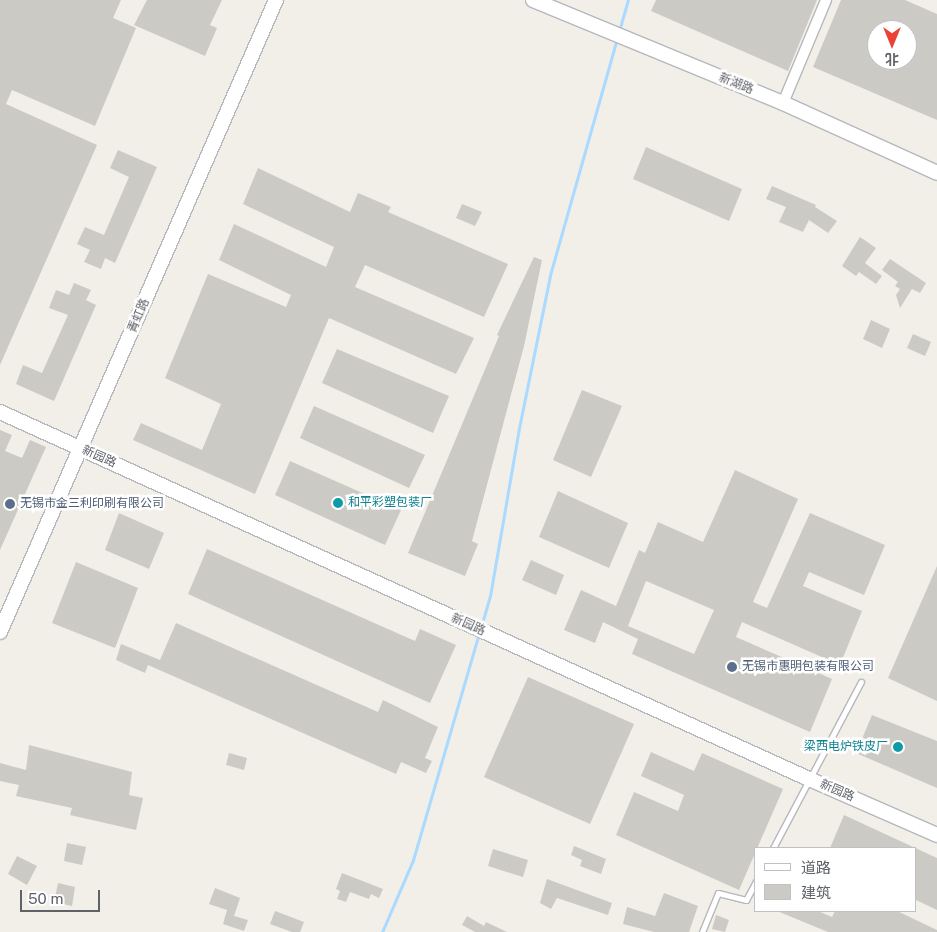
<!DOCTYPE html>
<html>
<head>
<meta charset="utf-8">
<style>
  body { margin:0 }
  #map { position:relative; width:937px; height:932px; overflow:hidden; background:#f1efe8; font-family:"Public Sans","Noto Sans SC",sans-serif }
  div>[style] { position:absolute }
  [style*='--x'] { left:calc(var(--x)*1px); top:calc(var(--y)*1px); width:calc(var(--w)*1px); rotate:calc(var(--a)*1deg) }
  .stream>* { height:3px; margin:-1.5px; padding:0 1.5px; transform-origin:1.5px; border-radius:1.5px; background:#aadaff }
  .building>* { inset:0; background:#cccac5 }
  .roads { filter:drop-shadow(1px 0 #b5b8bc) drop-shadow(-1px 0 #b5b8bc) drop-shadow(0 1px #b5b8bc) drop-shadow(0 -1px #b5b8bc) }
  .lane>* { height:5px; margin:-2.5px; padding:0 2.5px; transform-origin:2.5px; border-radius:2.5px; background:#fff }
  .street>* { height:10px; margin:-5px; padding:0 5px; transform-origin:5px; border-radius:5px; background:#fff }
  .secondary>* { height:14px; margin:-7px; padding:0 7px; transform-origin:7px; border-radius:7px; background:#fff }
  .dots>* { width:14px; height:14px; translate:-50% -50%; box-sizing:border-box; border:2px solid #fff; border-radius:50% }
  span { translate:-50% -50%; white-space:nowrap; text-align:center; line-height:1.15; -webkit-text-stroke:5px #fff; paint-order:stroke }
  .street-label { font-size:12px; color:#5f6368 }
  .culture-label { font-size:12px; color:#0d838f }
  .left { translate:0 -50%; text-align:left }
  .right { translate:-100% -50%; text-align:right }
  .service-label { font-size:12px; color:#4e5e75 }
  .legend { position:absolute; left:754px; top:847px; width:162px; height:65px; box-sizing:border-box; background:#fff; border:1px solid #bfc1c3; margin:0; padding:6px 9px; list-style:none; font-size:15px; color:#5f6368 }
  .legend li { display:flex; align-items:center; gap:10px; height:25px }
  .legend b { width:25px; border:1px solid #bfc1c3 }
  .north { position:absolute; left:867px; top:20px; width:50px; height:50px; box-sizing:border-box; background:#fff; border:1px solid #bfc1c3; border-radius:50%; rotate:180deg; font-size:14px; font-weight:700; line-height:20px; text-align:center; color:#5f6368 }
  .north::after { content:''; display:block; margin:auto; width:18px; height:22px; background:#ea4335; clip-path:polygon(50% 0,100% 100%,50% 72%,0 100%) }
  .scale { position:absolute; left:20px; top:890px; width:80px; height:22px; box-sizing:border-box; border:2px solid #5f6368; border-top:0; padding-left:6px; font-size:15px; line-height:18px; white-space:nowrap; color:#5f6368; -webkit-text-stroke:4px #fff; paint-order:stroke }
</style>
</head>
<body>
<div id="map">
  <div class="stream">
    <i style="--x:619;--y:31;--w:32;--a:-74"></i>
    <i style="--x:481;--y:627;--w:32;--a:-74"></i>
    <i style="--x:490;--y:596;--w:170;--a:-80.2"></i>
    <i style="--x:519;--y:428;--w:156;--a:-78.5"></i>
    <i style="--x:550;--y:275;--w:245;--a:-74.2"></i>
    <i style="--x:382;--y:932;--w:78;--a:-66.7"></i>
    <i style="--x:413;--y:860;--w:236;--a:-73.8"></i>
  </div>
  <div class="building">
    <i style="clip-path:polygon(0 0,121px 0,113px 18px,136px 28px,95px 126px,12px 90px,6px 104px,97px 145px,0 365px)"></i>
    <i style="clip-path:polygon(147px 0,222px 0,210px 25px,217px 28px,205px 56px,134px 25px)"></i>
    <i style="clip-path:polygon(656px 0,817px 0,788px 71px,651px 11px)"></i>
    <i style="clip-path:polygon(evenodd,841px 0,905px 0,937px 14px,937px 120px,813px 67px,841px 0,877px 30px,907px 30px,907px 60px,877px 60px,877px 30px)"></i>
    <i style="clip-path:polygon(646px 147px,742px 189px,729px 221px,633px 179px)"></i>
    <i style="clip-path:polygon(118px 150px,157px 167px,115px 263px,105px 258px,101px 269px,84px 262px,90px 250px,77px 244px,85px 227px,104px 235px,129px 177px,110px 168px)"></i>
    <i style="clip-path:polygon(258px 168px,350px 212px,358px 193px,391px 207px,388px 212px,508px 264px,484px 317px,365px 265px,355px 287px,474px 338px,456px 374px,329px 318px,255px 494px,133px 440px,141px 423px,202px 450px,221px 404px,165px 378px,208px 274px,286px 307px,291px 295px,219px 260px,234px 224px,326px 267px,334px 247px,243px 204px)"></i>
    <i style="clip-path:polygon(772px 186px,816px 205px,815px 207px,837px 221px,828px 233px,809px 220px,803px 232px,779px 222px,786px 207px,766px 199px)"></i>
    <i style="clip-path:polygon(462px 204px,482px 212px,475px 226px,456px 218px)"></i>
    <i style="clip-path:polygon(860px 237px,876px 248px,865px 263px,882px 276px,876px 284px,859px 272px,856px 276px,842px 266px)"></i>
    <i style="clip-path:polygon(534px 257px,542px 260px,524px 346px,472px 541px,478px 544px,465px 576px,408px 553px,499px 336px,497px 335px)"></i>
    <i style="clip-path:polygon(890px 259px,926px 283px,920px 293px,912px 289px,900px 308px,896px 295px,900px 289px,895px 286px,898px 282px,882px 270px)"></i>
    <i style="clip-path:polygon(74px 283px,91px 290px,86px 300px,96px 305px,54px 401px,16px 384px,23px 365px,42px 373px,68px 315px,49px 308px,56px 290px,69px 295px)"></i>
    <i style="clip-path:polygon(871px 320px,890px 329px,882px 348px,863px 339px)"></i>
    <i style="clip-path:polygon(913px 334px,931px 342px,925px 356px,907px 348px)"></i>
    <i style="clip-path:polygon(337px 349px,449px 396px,433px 433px,322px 383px)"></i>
    <i style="clip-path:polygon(582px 390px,622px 406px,591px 477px,553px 460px)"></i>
    <i style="clip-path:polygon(314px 406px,425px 455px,409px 488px,300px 438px)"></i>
    <i style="clip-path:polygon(0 430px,12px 435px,5px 451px,22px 458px,30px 440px,46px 447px,0 550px)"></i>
    <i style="clip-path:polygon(290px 461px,401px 510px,385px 545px,275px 495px)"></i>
    <i style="clip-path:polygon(evenodd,735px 470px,798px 499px,753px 602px,767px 608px,810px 513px,885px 545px,864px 595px,809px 572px,803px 586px,862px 611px,840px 665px,742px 622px,736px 637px,832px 679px,810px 732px,632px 654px,638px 639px,603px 622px,595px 643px,564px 630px,581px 590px,616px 606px,639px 550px,645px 553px,658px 522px,703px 542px,735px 470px,646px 581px,714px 610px,694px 654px,628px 626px,646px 581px)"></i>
    <i style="clip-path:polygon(558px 491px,628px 523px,609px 568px,539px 537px)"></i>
    <i style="clip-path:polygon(119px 513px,164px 533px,149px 569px,105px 550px)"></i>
    <i style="clip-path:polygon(207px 549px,415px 641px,420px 629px,456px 645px,430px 703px,188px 594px)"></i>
    <i style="clip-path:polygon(531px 560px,564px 575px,556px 595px,522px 580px)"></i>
    <i style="clip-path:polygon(76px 562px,138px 588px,115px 648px,52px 623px)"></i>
    <i style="clip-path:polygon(937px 566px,937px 701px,888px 678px)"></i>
    <i style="clip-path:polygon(176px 623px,378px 712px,383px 700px,438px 727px,425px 758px,432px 761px,426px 773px,401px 762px,396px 774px,148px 665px,145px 673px,116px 660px,121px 644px,160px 660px)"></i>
    <i style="clip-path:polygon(528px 677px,634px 724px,590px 824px,484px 777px)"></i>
    <i style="clip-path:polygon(872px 715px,937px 741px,937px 788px,856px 753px)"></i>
    <i style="clip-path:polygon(29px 745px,132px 772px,129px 795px,143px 798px,136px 830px,70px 815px,72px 808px,16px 796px,19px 785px,0 781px,0 763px,26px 770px)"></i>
    <i style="clip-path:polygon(651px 752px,694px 771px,702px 753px,783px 789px,739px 890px,616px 835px,634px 792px,678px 811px,684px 795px,641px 776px)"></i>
    <i style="clip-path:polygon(229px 753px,247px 758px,244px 770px,226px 765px)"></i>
    <i style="clip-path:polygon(844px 815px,937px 858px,937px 910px,916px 900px,916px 848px,830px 848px)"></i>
    <i style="clip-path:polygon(67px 843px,86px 847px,82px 865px,64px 861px)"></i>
    <i style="clip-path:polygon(574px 846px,606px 859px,601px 874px,580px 866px,582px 860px,571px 855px)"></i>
    <i style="clip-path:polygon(493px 849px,528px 860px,523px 877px,488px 866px)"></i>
    <i style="clip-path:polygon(17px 856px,37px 866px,27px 885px,8px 874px)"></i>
    <i style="clip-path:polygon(342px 873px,383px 889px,379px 898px,371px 894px,369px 899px,350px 892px,346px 902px,337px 899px,340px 891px,336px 889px)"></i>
    <i style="clip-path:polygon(547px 879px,612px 903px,608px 915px,557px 898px,551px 909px,540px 903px)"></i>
    <i style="clip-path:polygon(58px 883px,75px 887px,72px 906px,54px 902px)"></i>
    <i style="clip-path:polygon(215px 888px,240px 898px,234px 916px,248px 920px,244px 931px,223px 924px,227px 910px,209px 904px)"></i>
    <i style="clip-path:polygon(664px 893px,698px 906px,689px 932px,654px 932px,623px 924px,627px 907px,655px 916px)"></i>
    <i style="clip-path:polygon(275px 911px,304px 922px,300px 932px,292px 932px,270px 924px)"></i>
    <i style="clip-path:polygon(777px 911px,818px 911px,832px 917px,835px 911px,897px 911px,937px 930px,937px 932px,828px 932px)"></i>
    <i style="clip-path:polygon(716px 915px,729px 920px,725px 932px,712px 929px)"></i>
    <i style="clip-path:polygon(467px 916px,484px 926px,486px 922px,507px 932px,475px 932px,462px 925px)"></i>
  </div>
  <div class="roads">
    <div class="lane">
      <i style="--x:773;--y:848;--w:188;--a:-62.1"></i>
      <i style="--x:702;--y:932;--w:42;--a:-67.7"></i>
      <i style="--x:718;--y:893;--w:29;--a:14"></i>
      <i style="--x:746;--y:900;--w:21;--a:-62"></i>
    </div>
    <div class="street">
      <i style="--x:783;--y:103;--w:112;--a:-67.3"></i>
    </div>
    <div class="secondary">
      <i style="--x:533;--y:0;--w:270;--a:22.4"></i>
      <i style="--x:783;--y:103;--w:169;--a:24.4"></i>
      <i style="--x:0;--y:412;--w:888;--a:24.4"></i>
      <i style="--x:809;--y:779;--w:140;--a:23.6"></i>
      <i style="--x:0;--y:632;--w:690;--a:-66.41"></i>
    </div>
  </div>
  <div class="dots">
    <i style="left:338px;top:503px;background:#0f9aa8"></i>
    <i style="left:10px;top:504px;background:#5c6f8a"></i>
    <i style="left:732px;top:667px;background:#5c6f8a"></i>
    <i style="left:898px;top:747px;background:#0f9aa8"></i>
  </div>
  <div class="street-label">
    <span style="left:736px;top:84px;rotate:22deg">新湖路</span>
    <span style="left:139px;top:316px;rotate:-67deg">青虹路</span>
    <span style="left:99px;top:457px;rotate:24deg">新园路</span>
    <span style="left:468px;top:625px;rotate:24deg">新园路</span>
    <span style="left:837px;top:791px;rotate:23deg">新园路</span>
  </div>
  <div class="culture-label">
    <span class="left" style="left:348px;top:503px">和平彩塑包装厂</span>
    <span class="right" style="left:888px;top:747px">梁西电炉铁皮厂</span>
  </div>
  <div class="service-label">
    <span class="left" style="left:20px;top:504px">无锡市金三利印刷有限公司</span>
    <span class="left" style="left:742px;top:667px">无锡市惠明包装有限公司</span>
  </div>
  <ul class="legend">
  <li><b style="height:6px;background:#fff"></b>道路</li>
  <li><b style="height:14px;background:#cccac5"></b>建筑</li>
  </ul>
  <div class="north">北</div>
  <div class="scale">50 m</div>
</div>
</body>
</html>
